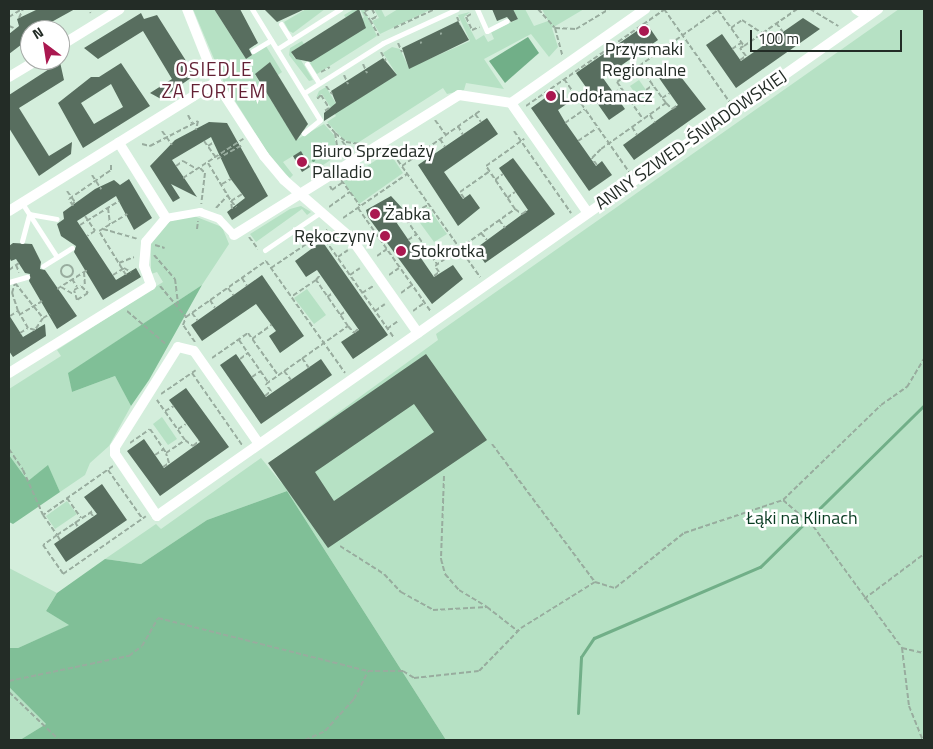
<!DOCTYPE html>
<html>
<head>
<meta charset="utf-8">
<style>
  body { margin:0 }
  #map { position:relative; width:933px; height:749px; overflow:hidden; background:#d4eedc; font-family:"Titillium Web",sans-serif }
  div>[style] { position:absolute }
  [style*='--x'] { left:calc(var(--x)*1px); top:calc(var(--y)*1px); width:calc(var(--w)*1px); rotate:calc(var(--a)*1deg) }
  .green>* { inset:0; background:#b6e1c4 }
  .forest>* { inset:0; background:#80bf97 }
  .water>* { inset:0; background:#71af88 }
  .stream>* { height:3px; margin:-1.5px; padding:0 1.5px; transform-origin:1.5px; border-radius:1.5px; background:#71af88 }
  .building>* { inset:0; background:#586e5f }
  .path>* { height:2px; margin-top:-1px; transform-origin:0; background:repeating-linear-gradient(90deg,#98ac9e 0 5px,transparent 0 7.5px) }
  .path>.ring { margin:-1px; padding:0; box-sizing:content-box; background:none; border:2px solid #98ac9e; border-radius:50% }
  .service>* { height:5px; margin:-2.5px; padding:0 2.5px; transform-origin:2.5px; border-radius:2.5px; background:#fff }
  .pedestrian>* { height:8px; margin:-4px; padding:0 4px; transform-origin:4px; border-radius:4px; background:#fff }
  .minor>* { height:10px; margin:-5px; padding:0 5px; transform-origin:5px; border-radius:5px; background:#fff }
  .dots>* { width:14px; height:14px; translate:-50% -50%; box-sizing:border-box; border:2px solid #fff; border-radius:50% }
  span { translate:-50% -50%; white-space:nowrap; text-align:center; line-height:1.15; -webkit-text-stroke:5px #fff; paint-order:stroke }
  .poi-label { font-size:18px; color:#232c26 }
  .left { translate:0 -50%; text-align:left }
  .right { translate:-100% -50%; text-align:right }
  .street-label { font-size:18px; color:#232c26 }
  .park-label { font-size:18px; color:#093c22 }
  .neighbourhood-label { font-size:19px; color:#631f33; letter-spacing:1px }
  .frame { position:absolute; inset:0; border:10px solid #232c26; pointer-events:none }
  .north { position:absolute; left:20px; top:20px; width:50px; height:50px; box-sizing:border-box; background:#fff; border:1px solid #a7aba8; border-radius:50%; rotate:329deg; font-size:14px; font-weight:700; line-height:20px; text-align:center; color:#232c26 }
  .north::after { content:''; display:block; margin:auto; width:18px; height:22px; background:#aa1850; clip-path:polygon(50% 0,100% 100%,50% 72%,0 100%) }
  .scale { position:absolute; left:750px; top:30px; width:152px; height:22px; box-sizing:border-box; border:2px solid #232c26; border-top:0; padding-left:6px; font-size:15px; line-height:18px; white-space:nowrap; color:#232c26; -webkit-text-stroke:4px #fff; paint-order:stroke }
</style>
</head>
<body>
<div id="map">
  <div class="green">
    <i style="clip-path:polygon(193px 9px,214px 9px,246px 59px,266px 46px,282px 72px,278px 75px,270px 62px,255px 75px,296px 140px,324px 124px,334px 135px,338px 155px,320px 167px,323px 173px,314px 161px,308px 164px,301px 151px,283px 162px,293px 175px,290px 178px,274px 163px,225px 85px)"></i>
    <i style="clip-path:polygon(306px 9px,325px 9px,293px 33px,289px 31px,284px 22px)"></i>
    <i style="clip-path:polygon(354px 9px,364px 9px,377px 36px,317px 74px,310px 63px,364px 17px,360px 9px,346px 18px,344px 15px)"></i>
    <i style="clip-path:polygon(374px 9px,381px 9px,385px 17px,398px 9px,432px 9px,380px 34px,372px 21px,379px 18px)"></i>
    <i style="clip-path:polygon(513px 9px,525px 9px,534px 26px,548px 21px,542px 9px,584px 9px,552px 28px,558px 47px,549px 57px,531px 34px,484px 59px,504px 89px,466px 83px,464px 90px,447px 94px,443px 88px,356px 144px,343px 139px,327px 122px,336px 116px,322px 94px,316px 98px,319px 91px,326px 87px,340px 110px,397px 75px,383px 53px,392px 47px,400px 49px,409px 68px,470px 41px,458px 15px,470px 12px,464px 17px,476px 40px,484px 35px,488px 42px,494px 39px,491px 32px,518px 19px)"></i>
    <i style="clip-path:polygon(899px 9px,924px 9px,924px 740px,446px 740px,287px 491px,207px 520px,141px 564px,105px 559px,156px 524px,161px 529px,261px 458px,283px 485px,269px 463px,438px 340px,436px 334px)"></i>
    <i style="clip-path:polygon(302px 41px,304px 44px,291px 52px,295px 59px,299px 57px,313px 80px,309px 81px,289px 55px,290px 48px)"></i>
    <i style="clip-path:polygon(639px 80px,653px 100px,644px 106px,630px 86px)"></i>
    <i style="clip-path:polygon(389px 152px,403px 173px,359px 204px,343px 181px)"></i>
    <i style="clip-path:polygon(301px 206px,311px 212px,307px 215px,302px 209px,256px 242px,250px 234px,290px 209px)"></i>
    <i style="clip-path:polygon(428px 207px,447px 234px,434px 242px,415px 216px)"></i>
    <i style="clip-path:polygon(194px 216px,222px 227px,229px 244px,202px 285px,69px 373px,72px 392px,115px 376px,123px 390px,131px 406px,109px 446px,90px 463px,85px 475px,60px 492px,48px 466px,28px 481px,9px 455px,9px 389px,61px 356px,57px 350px,163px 282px,157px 272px,151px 274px,151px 244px,170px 221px)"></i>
    <i style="clip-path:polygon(307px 289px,326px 315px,314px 324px,294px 298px)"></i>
    <i style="clip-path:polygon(162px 417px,177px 439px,168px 445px,153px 424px)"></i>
    <i style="clip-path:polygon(67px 501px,77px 514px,55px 529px,46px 516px)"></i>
    <i style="clip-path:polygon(9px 568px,57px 593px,46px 611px,70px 625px,18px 648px,9px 648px)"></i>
    <i style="clip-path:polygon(9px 687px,46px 724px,20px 740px,9px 740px)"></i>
  </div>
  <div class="forest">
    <i style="clip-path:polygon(202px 285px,149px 380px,131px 406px,115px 376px,72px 392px,68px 373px)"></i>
    <i style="clip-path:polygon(9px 455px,28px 481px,48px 465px,60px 492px,13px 524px,9px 522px)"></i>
    <i style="clip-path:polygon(287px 491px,446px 740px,20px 740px,46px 724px,9px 687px,9px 648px,18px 648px,69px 625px,46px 611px,57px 593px,105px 559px,141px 564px,207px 520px)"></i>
  </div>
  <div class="water">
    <i style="clip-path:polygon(528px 37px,539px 53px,505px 83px,489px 61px)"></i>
  </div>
  <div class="stream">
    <i style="--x:313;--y:160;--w:7;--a:-74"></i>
    <i style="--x:315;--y:153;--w:14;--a:-34"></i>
    <i style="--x:578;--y:713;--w:56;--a:-86.9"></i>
    <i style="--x:581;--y:657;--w:23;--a:-56"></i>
    <i style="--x:594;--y:638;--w:181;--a:-23.2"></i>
    <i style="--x:760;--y:567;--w:231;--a:-44.6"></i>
  </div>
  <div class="building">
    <i style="clip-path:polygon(38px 9px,75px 9px,37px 30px,30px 30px,30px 38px,9px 54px,9px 34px,19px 26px,17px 19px)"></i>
    <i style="clip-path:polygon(214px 9px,240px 9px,258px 43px,249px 49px,252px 55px,246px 59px)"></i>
    <i style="clip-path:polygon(264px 9px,305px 9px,277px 22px)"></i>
    <i style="clip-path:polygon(359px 9px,366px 28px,311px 62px,296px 59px,291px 52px)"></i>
    <i style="clip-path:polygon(492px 9px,513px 9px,518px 19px,511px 22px,507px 17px,497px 21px)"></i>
    <i style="clip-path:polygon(141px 13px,144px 19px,157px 15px,195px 75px,161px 99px,150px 93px,172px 79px,143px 31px,98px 59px,84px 48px)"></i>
    <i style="clip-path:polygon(803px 18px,820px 29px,736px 88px,706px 45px,722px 34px,741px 61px)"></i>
    <i style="clip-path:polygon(458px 21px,469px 40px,409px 69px,402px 48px)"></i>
    <i style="clip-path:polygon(647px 24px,658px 40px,603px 78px,625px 109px,609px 120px,576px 73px)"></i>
    <i style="clip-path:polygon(383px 58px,397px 75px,324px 121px,324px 113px,336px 103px,331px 91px)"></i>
    <i style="clip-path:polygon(60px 62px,64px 80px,19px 108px,49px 156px,72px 142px,71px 154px,39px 176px,9px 128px,9px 95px)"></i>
    <i style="clip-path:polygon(270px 62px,308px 124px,296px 141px,255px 74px)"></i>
    <i style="clip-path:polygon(evenodd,121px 63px,150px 106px,83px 148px,58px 103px,91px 77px,99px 77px,121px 63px,111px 84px,123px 107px,94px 124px,81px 103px,111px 84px)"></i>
    <i style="clip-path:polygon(674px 68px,706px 109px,634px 160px,623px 145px,678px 105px,659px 78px)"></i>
    <i style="clip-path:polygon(556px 90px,568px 103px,558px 110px,565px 122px,596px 166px,602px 161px,612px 175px,589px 191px,531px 108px)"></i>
    <i style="clip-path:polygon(487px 118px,498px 134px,444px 172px,463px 199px,470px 194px,480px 208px,458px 226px,418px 165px)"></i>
    <i style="clip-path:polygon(209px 122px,227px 123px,268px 196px,232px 220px,227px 212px,245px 198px,230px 178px,211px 137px,172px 160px,197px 197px,171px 184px,180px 198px,173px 202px,150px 166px,175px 140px)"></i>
    <i style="clip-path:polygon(301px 151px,310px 167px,302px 172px,293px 156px)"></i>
    <i style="clip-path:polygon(513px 158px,555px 214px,485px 263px,475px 249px,528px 210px,499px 168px)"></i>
    <i style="clip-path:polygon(129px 179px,152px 218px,134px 230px,116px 196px,77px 221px,116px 280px,136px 268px,141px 277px,103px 300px,74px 252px,76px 246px,61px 236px,57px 224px,64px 219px,63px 212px,95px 189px,114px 180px,120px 185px)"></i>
    <i style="clip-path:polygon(391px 196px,403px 209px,392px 216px,434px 277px,453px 265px,463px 279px,432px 304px,368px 217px,366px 210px)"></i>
    <i style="clip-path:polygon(322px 241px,388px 335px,353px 359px,341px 342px,359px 330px,317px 270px,306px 277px,295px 261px)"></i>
    <i style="clip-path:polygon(13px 243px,32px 244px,41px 262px,40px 269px,45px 270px,77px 316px,57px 329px,29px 281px,30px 274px,25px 273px,16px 259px,11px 261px,9px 257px,9px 246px)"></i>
    <i style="clip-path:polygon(262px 275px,304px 336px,280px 353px,269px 336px,276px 331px,256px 304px,202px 341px,191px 325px)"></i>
    <i style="clip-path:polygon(9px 315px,23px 337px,45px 324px,46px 336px,13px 357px,9px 351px)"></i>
    <i style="clip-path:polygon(236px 354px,266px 397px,321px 359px,332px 375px,261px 424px,220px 365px)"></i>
    <i style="clip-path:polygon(evenodd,426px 354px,487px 440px,328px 548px,268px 463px,426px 354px,414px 404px,434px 432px,334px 501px,315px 472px,414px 404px)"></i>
    <i style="clip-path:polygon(186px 388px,229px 447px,160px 496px,127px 451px,144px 439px,164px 468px,200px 442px,169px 400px)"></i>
    <i style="clip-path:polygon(102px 484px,127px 520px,66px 562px,54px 544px,97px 514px,84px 497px)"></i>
  </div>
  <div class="path">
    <i style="--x:369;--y:9;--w:6;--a:149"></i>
    <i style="--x:364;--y:12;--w:10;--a:53"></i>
    <i style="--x:372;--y:9;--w:9;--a:63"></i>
    <i style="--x:376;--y:17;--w:7;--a:153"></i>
    <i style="--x:370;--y:20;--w:18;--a:61"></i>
    <i style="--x:538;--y:9;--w:25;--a:48"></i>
    <i style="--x:555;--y:28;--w:28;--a:75"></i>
    <i style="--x:664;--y:9;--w:113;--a:54.8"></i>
    <i style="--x:810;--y:9;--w:33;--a:31"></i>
    <i style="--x:90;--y:12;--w:1;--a:45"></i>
    <i style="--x:471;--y:14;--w:6;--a:149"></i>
    <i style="--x:466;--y:17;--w:14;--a:65"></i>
    <i style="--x:472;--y:30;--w:8;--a:-23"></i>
    <i style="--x:9;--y:17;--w:15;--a:-32"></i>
    <i style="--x:457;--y:17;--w:8;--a:67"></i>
    <i style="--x:19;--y:18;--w:10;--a:-66"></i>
    <i style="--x:776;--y:23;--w:11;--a:52"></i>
    <i style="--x:9;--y:26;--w:5;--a:22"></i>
    <i style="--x:62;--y:28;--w:2;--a:63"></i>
    <i style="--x:394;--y:28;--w:45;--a:-24.9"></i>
    <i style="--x:555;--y:28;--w:21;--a:3"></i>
    <i style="--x:576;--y:29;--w:39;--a:-31"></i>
    <i style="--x:731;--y:28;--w:14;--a:-36"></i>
    <i style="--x:742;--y:20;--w:24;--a:33"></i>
    <i style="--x:440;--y:34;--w:2;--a:-27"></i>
    <i style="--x:758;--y:35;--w:11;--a:52"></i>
    <i style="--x:398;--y:43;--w:10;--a:66"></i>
    <i style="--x:420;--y:43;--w:2;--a:-27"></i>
    <i style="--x:732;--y:49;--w:11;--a:-34"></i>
    <i style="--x:381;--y:52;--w:10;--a:61"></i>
    <i style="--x:740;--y:60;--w:7;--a:-34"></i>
    <i style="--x:746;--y:56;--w:10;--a:-127"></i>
    <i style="--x:740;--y:48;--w:4;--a:-27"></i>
    <i style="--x:363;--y:64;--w:10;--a:66"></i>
    <i style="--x:639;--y:66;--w:27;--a:144"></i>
    <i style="--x:617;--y:82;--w:45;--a:54.9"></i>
    <i style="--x:321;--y:72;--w:10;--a:-29"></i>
    <i style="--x:344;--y:75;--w:10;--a:66"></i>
    <i style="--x:564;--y:79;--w:113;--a:55"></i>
    <i style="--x:326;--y:86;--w:10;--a:53"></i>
    <i style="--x:646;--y:90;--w:9;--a:-36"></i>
    <i style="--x:614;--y:93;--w:9;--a:-32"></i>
    <i style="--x:662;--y:98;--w:9;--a:-32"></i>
    <i style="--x:317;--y:99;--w:6;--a:-45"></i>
    <i style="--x:321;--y:95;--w:15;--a:58"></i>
    <i style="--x:329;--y:108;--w:7;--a:146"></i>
    <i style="--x:630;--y:101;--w:9;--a:-36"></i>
    <i style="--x:666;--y:103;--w:8;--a:45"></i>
    <i style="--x:672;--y:109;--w:7;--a:-34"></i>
    <i style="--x:526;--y:106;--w:169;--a:-34.9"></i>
    <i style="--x:475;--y:114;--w:10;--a:53"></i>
    <i style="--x:188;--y:115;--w:9;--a:63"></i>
    <i style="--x:650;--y:115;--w:9;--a:58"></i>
    <i style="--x:435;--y:120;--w:19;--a:54"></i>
    <i style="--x:565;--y:123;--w:24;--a:-35"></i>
    <i style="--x:327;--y:124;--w:12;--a:48"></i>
    <i style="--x:335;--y:133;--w:25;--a:81"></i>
    <i style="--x:458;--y:126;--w:10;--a:61"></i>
    <i style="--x:632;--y:127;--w:9;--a:58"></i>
    <i style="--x:162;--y:131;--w:17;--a:54"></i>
    <i style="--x:514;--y:131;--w:100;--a:55.2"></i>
    <i style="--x:335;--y:133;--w:14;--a:39"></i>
    <i style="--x:346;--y:142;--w:15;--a:8"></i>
    <i style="--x:440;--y:139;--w:9;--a:58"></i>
    <i style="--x:204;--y:141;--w:22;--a:54"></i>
    <i style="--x:217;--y:159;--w:29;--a:-29"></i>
    <i style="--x:342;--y:141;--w:10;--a:53"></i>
    <i style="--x:578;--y:141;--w:23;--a:-34"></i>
    <i style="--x:142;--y:144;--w:8;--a:14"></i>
    <i style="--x:150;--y:146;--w:54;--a:-27.5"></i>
    <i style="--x:198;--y:121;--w:9;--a:103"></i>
    <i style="--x:208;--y:146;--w:7;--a:-34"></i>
    <i style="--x:389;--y:148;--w:158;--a:54.8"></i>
    <i style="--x:426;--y:149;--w:10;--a:53"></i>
    <i style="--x:208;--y:163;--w:44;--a:58.8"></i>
    <i style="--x:231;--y:201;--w:13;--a:-32"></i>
    <i style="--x:597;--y:165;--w:9;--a:-126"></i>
    <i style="--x:592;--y:158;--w:13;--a:-45"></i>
    <i style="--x:601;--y:149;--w:80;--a:-35.3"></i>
    <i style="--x:666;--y:103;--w:46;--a:-126.1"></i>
    <i style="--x:639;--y:66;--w:97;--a:-35.3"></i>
    <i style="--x:718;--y:10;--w:44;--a:54.2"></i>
    <i style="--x:744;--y:46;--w:65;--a:-34.9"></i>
    <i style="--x:176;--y:166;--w:9;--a:-36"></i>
    <i style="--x:183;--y:161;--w:16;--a:30"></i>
    <i style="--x:402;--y:166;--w:97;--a:-35.3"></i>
    <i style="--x:200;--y:168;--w:7;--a:45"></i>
    <i style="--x:205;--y:173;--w:31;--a:97"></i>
    <i style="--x:92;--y:175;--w:17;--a:57"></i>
    <i style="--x:183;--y:178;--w:72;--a:-33"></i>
    <i style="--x:341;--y:180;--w:15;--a:53"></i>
    <i style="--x:495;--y:180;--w:10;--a:-37"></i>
    <i style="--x:222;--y:184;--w:10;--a:-29"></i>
    <i style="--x:330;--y:186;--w:4;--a:63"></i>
    <i style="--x:332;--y:190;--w:14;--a:-36"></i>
    <i style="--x:67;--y:191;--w:14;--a:54"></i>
    <i style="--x:75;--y:202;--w:4;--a:146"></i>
    <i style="--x:464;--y:198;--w:7;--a:-124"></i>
    <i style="--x:460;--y:192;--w:35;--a:-35"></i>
    <i style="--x:507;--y:198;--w:10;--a:-37"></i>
    <i style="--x:73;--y:206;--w:8;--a:-120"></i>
    <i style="--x:69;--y:199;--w:51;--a:-34.6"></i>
    <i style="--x:111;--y:170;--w:7;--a:-90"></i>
    <i style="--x:329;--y:207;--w:26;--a:-36"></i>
    <i style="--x:350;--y:192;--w:17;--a:54"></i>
    <i style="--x:108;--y:208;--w:16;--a:83"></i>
    <i style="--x:216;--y:208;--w:18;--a:-47"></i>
    <i style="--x:358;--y:208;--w:127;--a:54.9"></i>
    <i style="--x:232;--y:209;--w:8;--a:-97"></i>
    <i style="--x:231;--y:201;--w:8;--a:50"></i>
    <i style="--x:515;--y:209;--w:9;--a:36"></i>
    <i style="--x:522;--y:214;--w:7;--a:-34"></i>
    <i style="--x:85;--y:216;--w:18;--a:56"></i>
    <i style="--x:95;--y:231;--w:9;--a:148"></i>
    <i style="--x:343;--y:218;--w:78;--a:-34.5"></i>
    <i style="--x:406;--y:219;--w:55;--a:55.4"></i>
    <i style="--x:499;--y:220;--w:10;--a:53"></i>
    <i style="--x:396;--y:222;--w:36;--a:-28"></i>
    <i style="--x:80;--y:225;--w:46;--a:-31.6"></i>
    <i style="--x:103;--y:229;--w:35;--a:16"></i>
    <i style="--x:197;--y:229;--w:8;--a:-83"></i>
    <i style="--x:481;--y:233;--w:9;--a:49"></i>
    <i style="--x:321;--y:234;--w:127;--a:54.9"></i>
    <i style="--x:249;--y:237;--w:15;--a:53"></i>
    <i style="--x:364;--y:239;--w:13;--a:-39"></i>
    <i style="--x:408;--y:240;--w:11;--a:-34"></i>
    <i style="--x:155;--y:245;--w:10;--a:17"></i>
    <i style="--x:154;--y:255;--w:32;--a:49"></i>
    <i style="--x:175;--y:279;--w:25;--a:83"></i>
    <i style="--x:377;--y:256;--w:12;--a:-35"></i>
    <i style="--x:338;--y:257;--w:12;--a:-35"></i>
    <i style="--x:421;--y:258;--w:9;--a:-32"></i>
    <i style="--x:119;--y:263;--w:16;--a:-22"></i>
    <i class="ring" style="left:61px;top:265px;width:10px;height:10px"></i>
    <i style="--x:16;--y:265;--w:8;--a:67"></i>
    <i style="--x:271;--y:268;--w:68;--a:-34.2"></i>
    <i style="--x:9;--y:270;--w:12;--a:-35"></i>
    <i style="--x:84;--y:272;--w:15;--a:86"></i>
    <i style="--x:113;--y:275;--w:13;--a:-32"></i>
    <i style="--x:124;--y:268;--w:8;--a:30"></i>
    <i style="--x:126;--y:275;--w:52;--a:-121.5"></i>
    <i style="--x:99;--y:231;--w:33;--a:-31"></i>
    <i style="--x:350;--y:275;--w:12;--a:-35"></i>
    <i style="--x:389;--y:275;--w:12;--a:-35"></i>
    <i style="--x:434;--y:276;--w:6;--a:-39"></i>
    <i style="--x:439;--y:272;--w:7;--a:-124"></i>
    <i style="--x:435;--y:266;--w:98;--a:-35.5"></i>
    <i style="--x:515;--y:209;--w:52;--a:-124"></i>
    <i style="--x:486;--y:166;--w:47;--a:-35.4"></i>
    <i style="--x:242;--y:278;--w:9;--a:58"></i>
    <i style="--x:72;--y:279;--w:9;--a:58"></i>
    <i style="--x:316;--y:280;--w:6;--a:-51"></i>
    <i style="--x:15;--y:283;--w:45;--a:51.3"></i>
    <i style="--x:43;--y:318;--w:14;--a:124"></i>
    <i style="--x:35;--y:330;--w:7;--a:-164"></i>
    <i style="--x:28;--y:328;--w:20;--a:-120"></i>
    <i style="--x:18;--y:311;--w:19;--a:-108"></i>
    <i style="--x:12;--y:293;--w:10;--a:-73"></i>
    <i style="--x:81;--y:286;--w:10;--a:45"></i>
    <i style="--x:88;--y:293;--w:13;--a:148"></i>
    <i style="--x:77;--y:300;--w:10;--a:-107"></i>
    <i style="--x:74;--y:290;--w:8;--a:-30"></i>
    <i style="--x:160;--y:286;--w:40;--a:50"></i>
    <i style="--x:61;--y:287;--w:14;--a:30"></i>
    <i style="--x:228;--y:288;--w:9;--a:54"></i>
    <i style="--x:57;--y:289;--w:36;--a:-32"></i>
    <i style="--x:362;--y:293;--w:13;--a:-32"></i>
    <i style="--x:401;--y:293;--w:14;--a:-36"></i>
    <i style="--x:327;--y:297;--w:7;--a:-34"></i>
    <i style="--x:210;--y:300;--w:9;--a:58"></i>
    <i style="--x:127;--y:311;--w:52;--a:40.4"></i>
    <i style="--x:375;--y:311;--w:12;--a:-35"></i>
    <i style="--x:413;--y:311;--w:14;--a:-36"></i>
    <i style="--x:192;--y:313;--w:9;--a:54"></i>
    <i style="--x:19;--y:315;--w:27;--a:-31"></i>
    <i style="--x:340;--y:315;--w:7;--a:-34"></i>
    <i style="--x:10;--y:316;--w:9;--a:-32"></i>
    <i style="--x:43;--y:318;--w:8;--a:-30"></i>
    <i style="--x:348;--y:326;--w:9;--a:49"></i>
    <i style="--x:354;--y:333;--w:6;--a:-45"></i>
    <i style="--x:387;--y:329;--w:14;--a:-36"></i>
    <i style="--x:20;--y:333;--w:9;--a:-32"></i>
    <i style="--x:252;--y:339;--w:24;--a:-36"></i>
    <i style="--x:239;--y:340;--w:51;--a:55.4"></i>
    <i style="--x:195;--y:342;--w:21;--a:-125"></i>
    <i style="--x:183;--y:325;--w:9;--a:-69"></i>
    <i style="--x:186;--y:317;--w:98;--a:-35"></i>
    <i style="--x:266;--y:261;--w:137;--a:54.8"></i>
    <i style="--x:212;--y:358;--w:44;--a:-34.8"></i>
    <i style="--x:248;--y:333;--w:52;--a:54.5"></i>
    <i style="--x:302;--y:358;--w:12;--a:55"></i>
    <i style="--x:240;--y:359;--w:10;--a:-37"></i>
    <i style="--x:284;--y:371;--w:11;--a:52"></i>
    <i style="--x:192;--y:373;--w:88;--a:55.2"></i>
    <i style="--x:252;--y:377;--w:11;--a:-34"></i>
    <i style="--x:161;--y:394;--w:42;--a:-34.4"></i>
    <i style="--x:265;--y:396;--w:8;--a:-40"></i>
    <i style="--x:271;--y:391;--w:9;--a:-126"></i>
    <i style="--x:266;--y:384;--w:100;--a:-35.3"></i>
    <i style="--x:348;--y:326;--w:56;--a:-124.8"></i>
    <i style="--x:316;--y:280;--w:30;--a:146"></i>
    <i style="--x:165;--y:411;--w:10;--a:-29"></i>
    <i style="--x:178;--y:429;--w:9;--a:-32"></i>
    <i style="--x:185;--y:440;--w:10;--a:37"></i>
    <i style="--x:193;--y:446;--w:8;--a:-40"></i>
    <i style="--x:130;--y:443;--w:24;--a:-35"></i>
    <i style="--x:150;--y:429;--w:29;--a:56"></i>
    <i style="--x:166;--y:453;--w:23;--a:-34"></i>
    <i style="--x:185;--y:440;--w:49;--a:-125"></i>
    <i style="--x:492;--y:444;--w:172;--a:53.3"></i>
    <i style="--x:9;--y:449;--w:25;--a:56"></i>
    <i style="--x:23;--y:470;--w:49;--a:66"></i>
    <i style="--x:155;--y:455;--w:11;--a:-34"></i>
    <i style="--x:113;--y:466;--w:85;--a:145"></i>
    <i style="--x:43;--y:515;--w:24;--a:55"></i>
    <i style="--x:57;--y:535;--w:17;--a:144"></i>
    <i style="--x:43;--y:545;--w:35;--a:55"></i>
    <i style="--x:63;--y:574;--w:101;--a:-34.9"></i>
    <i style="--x:163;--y:467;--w:7;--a:-34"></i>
    <i style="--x:169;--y:463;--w:10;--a:-107"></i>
    <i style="--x:108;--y:470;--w:59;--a:54.7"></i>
    <i style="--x:444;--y:476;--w:83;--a:92.1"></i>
    <i style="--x:441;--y:559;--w:16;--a:75"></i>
    <i style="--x:445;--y:574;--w:21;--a:49"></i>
    <i style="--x:459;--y:590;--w:33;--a:31"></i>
    <i style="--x:67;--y:498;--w:24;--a:55"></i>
    <i style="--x:783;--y:500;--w:40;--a:41"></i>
    <i style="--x:813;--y:526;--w:151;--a:53.9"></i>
    <i style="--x:902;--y:648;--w:58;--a:83.1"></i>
    <i style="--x:909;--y:706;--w:37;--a:68"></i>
    <i style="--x:90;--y:512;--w:5;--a:53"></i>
    <i style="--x:75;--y:522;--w:6;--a:59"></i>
    <i style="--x:60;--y:540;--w:6;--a:-121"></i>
    <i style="--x:57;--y:535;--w:45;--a:-34"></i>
    <i style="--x:340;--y:546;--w:52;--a:32.5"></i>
    <i style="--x:384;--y:574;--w:25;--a:47"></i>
    <i style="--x:401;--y:592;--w:37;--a:29"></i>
    <i style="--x:433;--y:610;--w:54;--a:-3.2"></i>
    <i style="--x:487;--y:607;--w:39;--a:38"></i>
    <i style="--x:864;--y:599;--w:75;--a:-36.9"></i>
    <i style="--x:902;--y:648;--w:23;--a:13"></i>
    <i style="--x:9;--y:681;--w:123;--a:-11.8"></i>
    <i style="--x:129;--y:656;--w:16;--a:-38"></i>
    <i style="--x:142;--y:646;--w:32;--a:-60"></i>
    <i style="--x:158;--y:618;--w:217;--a:14.2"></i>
    <i style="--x:368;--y:671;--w:35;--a:0"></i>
    <i style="--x:403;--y:671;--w:13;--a:32"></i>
    <i style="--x:414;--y:678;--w:65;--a:-6.1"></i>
    <i style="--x:479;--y:671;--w:60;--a:-45.7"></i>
    <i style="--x:521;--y:628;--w:87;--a:-31.9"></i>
    <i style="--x:595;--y:582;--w:21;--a:17"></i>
    <i style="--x:615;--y:588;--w:88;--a:-38.6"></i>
    <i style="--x:684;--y:533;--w:104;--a:-18.4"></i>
    <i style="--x:783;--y:500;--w:136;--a:-44.1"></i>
    <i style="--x:881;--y:405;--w:32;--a:-35"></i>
    <i style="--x:907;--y:387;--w:33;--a:-59"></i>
    <i style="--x:9;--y:692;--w:69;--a:43.8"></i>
    <i style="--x:305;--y:740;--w:22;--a:-24"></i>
    <i style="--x:325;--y:731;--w:43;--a:-47.8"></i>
    <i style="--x:354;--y:699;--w:31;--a:-63"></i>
  </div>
  <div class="service">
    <i style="--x:252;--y:9;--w:130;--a:58.5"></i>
    <i style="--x:320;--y:120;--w:21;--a:141"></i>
    <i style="--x:477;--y:9;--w:24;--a:66"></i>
    <i style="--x:487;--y:31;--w:22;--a:-27"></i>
    <i style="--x:281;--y:24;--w:19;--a:58"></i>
    <i style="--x:277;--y:49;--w:75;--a:-32.4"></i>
    <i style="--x:253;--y:51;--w:21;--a:-31"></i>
    <i style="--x:307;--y:64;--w:22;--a:58"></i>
    <i style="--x:304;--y:93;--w:93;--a:-32.3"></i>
    <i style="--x:383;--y:43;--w:81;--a:-24.7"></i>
    <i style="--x:22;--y:203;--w:64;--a:57.1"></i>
    <i style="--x:22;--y:241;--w:28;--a:-75"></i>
    <i style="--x:29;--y:214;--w:28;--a:10"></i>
    <i style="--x:265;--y:250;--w:68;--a:-34.2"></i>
    <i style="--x:43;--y:266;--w:34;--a:-32"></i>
    <i style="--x:9;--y:282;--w:19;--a:-16"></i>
  </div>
  <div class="pedestrian">
    <i style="--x:166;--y:218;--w:35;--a:-10"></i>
    <i style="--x:200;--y:212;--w:20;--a:20"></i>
    <i style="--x:219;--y:219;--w:22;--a:47"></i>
  </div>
  <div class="minor">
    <i style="--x:187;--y:9;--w:79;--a:68.3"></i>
    <i style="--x:216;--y:82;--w:88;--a:57"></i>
    <i style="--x:264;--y:156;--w:31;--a:50"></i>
    <i style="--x:284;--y:180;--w:89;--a:40.9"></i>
    <i style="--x:351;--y:238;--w:116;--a:54.8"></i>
    <i style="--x:418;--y:333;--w:319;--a:145"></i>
    <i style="--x:157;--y:516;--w:75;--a:-124.1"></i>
    <i style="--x:115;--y:454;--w:7;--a:-90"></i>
    <i style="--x:115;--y:447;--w:118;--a:-57.8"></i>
    <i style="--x:178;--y:347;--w:16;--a:14"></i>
    <i style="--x:194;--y:351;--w:113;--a:55"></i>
    <i style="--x:856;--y:9;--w:13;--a:32"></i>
    <i style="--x:60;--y:46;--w:70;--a:-31.7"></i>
    <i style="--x:9;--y:77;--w:33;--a:-31"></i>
    <i style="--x:511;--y:103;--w:164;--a:-35"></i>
    <i style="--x:9;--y:211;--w:244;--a:-31.9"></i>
    <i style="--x:234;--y:235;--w:265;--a:-31.9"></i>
    <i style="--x:459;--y:95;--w:53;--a:8.7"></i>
    <i style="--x:511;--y:103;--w:134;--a:55"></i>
    <i style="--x:418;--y:333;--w:563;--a:-35.16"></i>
    <i style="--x:9;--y:373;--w:167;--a:-31.8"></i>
    <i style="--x:151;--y:285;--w:20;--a:-110"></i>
    <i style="--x:144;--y:266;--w:24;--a:-85"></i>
    <i style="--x:146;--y:242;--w:31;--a:-50"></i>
    <i style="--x:166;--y:218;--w:89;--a:-122.1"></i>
  </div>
  <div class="dots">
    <i style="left:644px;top:31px;background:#aa1850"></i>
    <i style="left:551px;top:96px;background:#aa1850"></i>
    <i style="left:302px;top:162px;background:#aa1850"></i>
    <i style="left:375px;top:214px;background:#aa1850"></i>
    <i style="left:385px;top:236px;background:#aa1850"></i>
    <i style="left:401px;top:251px;background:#aa1850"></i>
  </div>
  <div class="poi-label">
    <span style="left:644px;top:60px">Przysmaki<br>Regionalne</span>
    <span class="left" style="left:561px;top:96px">Lodołamacz</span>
    <span class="left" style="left:312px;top:162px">Biuro Sprzedaży<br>Palladio</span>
    <span class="left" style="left:385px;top:214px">Żabka</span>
    <span class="right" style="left:375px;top:236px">Rękoczyny</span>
    <span class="left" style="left:411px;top:251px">Stokrotka</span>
  </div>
  <div class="street-label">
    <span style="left:691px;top:140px;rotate:-35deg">ANNY SZWED-ŚNIADOWSKIEJ</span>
  </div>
  <div class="park-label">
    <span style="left:802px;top:518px">Łąki na Klinach</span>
  </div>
  <div class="neighbourhood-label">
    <span style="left:214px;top:80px">OSIEDLE<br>ZA FORTEM</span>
  </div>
  <div class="frame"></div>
  <div class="north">N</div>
  <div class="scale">100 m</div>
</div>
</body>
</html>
